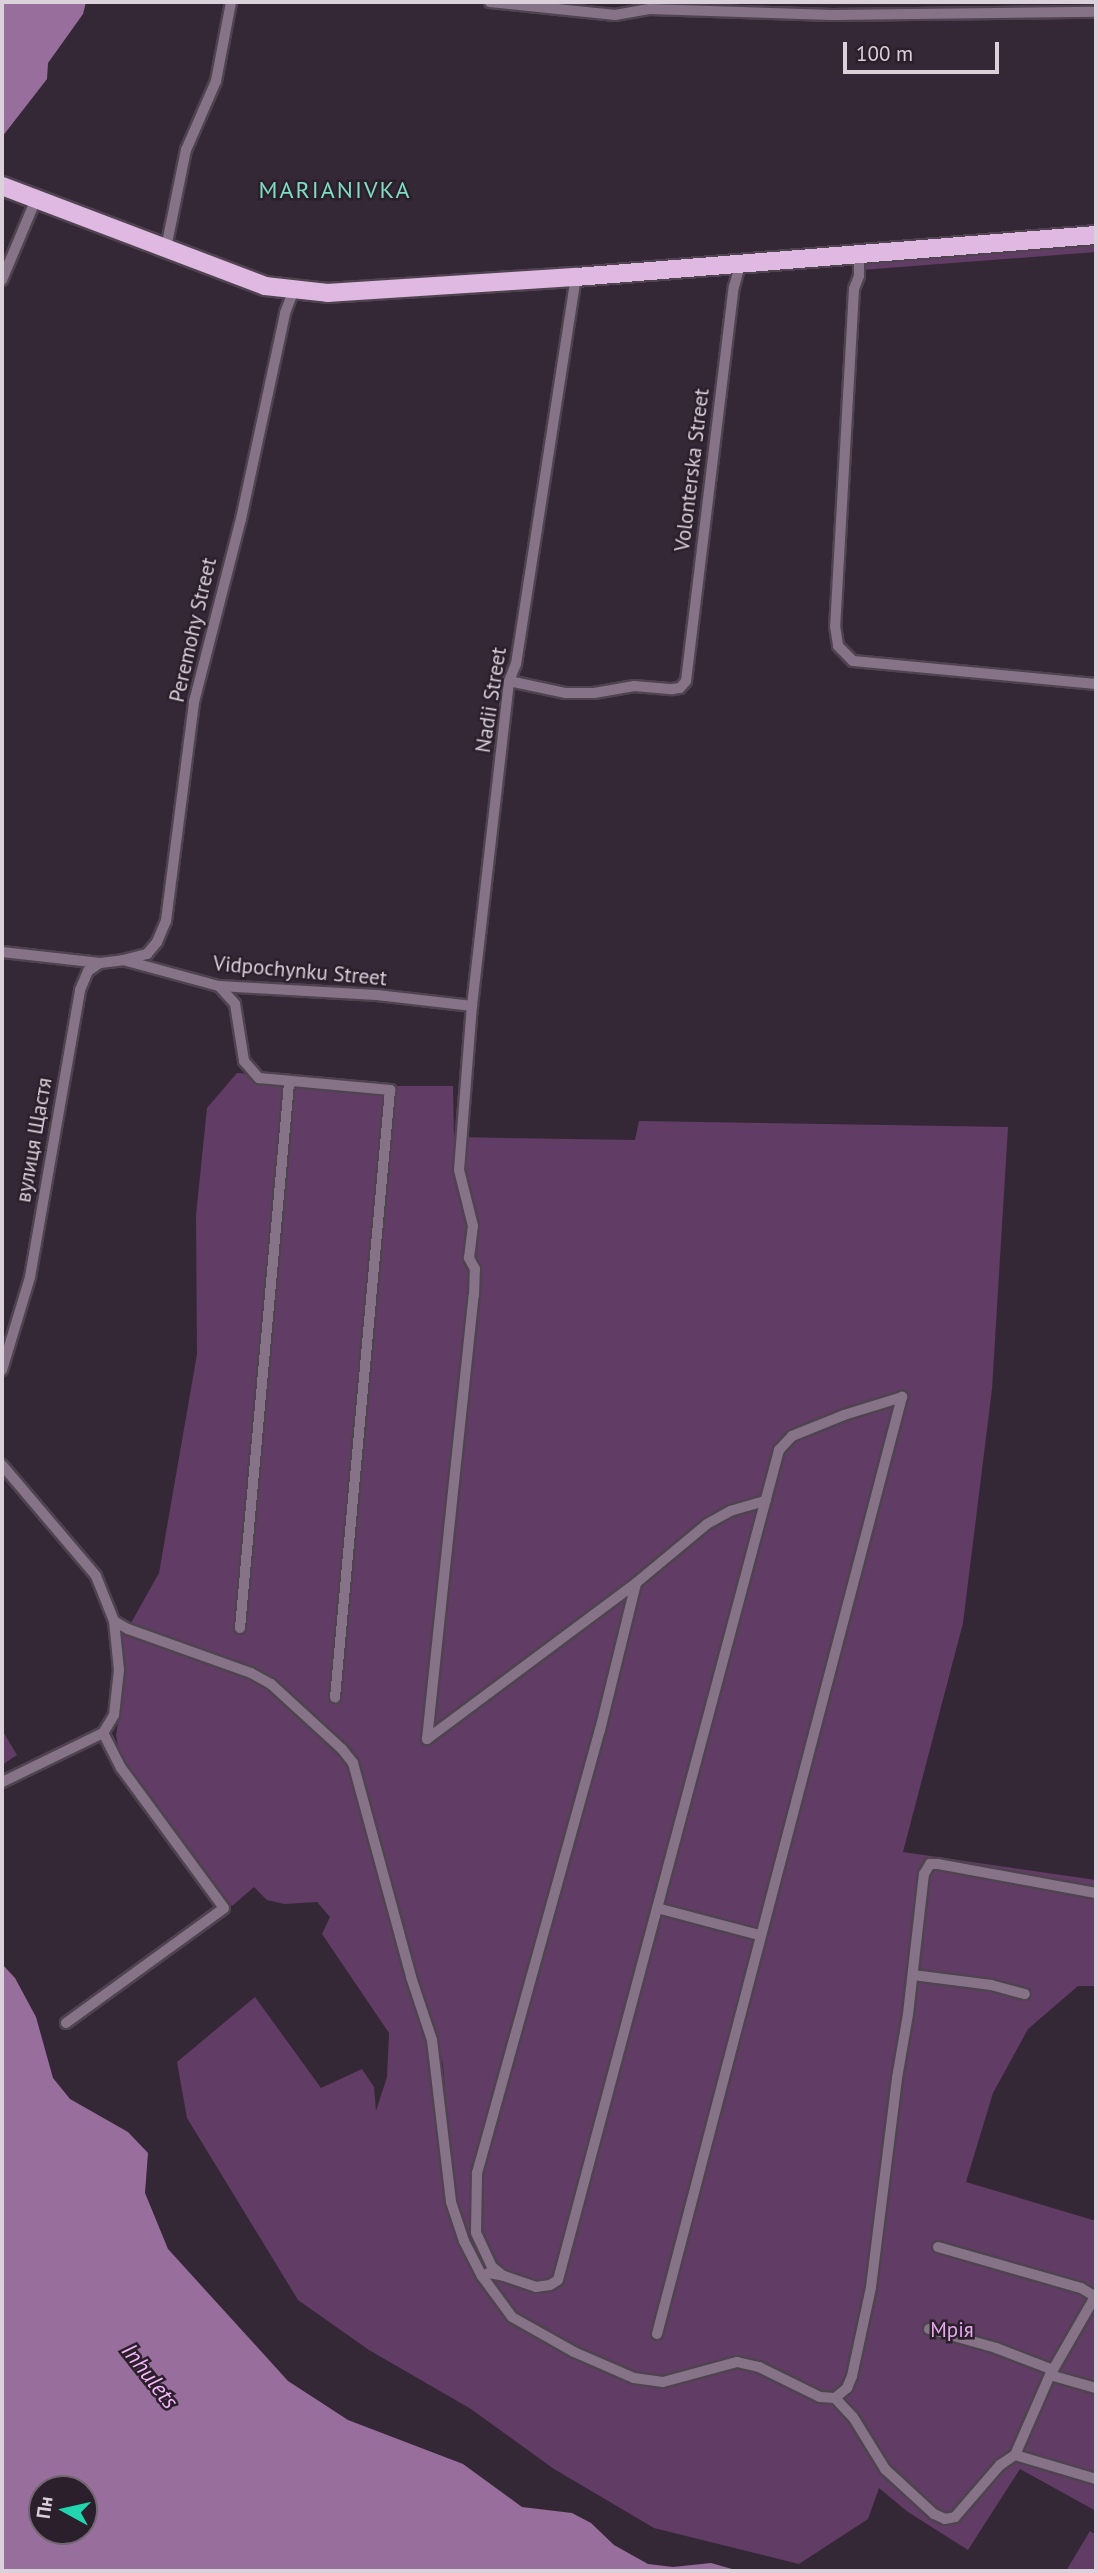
<!DOCTYPE html>
<html>
<head>
<meta charset="utf-8">
<style>
  body { margin:0 }
  #map { position:relative; width:1098px; height:2573px; overflow:hidden; background:#352836; font-family:"PT Sans",sans-serif }
  div>[style] { position:absolute }
  [style*='--x'] { left:calc(var(--x)*1px); top:calc(var(--y)*1px); width:calc(var(--w)*1px); rotate:calc(var(--a)*1deg) }
  .green>* { inset:0; background:#613c65 }
  .water>* { inset:0; background:#986e9c }
  .roads { filter:drop-shadow(2px 0 #4f4350) drop-shadow(-2px 0 #4f4350) drop-shadow(0 2px #4f4350) drop-shadow(0 -2px #4f4350) }
  .minor>* { height:10px; margin:-5px; padding:0 5px; transform-origin:5px; border-radius:5px; background:#867388 }
  .primary>* { height:18px; margin:-9px; padding:0 9px; transform-origin:9px; border-radius:9px; background:#e0b9e3 }
  span { translate:-50% -50%; white-space:nowrap; text-align:center; line-height:1.15; -webkit-text-stroke:5px #2b1f2c; paint-order:stroke }
  .street-label { font-size:21px; color:#dad1da }
  .park-label { font-size:21px; color:#e6a8ec }
  .water-label { font-size:23px; color:#f6b7fc; font-style:italic }
  .quarter-label { font-size:24px; color:#7dddc2; letter-spacing:2px }
  .frame { position:absolute; inset:0; border:4px solid #dad1da; pointer-events:none }
  .north { position:absolute; left:28px; top:2475px; width:70px; height:70px; box-sizing:border-box; background:#2b1f2c; border:2px solid #716672; border-radius:50%; rotate:278deg; font-size:19px; font-weight:700; line-height:28px; text-align:center; color:#dad1da }
  .north::after { content:''; display:block; margin:auto; width:24px; height:32px; background:#21d5af; clip-path:polygon(50% 0,100% 100%,50% 72%,0 100%) }
  .scale { position:absolute; left:843px; top:42px; width:156px; height:32px; box-sizing:border-box; border:4px solid #dad1da; border-top:0; padding-left:9px; font-size:21px; line-height:24px; white-space:nowrap; color:#dad1da; -webkit-text-stroke:5px #2b1f2c; paint-order:stroke }
</style>
</head>
<body>
<div id="map">
  <div class="green">
    <i style="clip-path:polygon(1096px 238px,1096px 252px,861px 270px,862px 257px)"></i>
    <i style="clip-path:polygon(237px 1073px,390px 1086px,453px 1086px,454px 1137px,635px 1140px,639px 1121px,1008px 1127px,992px 1389px,963px 1623px,903px 1852px,1096px 1880px,1096px 1986px,1078px 1986px,1028px 2029px,993px 2093px,966px 2182px,1096px 2221px,1096px 2511px,1020px 2469px,968px 2550px,908px 2512px,879px 2488px,868px 2519px,799px 2564px,654px 2528px,554px 2469px,471px 2409px,369px 2350px,298px 2300px,187px 2118px,177px 2062px,255px 1997px,321px 2088px,362px 2069px,374px 2087px,376px 2111px,387px 2077px,389px 2033px,322px 1934px,330px 1917px,317px 1902px,284px 1904px,267px 1900px,254px 1887px,232px 1906px,126px 1764px,119px 1751px,116px 1735px,123px 1694px,118px 1631px,249px 1677px,269px 1689px,348px 1764px,422px 2024px,431px 2066px,442px 2182px,452px 2183px,443px 2065px,437px 2037px,417px 1975px,362px 1771px,356px 1760px,273px 1680px,252px 1668px,131px 1623px,159px 1573px,197px 1354px,196px 1215px,207px 1108px)"></i>
    <i style="clip-path:polygon(2px 1730px,17px 1755px,2px 1765px)"></i>
    <i style="clip-path:polygon(1090px 2531px,1096px 2535px,1096px 2571px,1066px 2571px)"></i>
  </div>
  <div class="water">
    <i style="clip-path:polygon(2px 2px,86px 2px,83px 14px,48px 63px,47px 79px,2px 137px)"></i>
    <i style="clip-path:polygon(evenodd,2px 1964px,15px 1978px,36px 2017px,53px 2078px,70px 2099px,128px 2132px,148px 2153px,145px 2193px,168px 2249px,288px 2381px,348px 2420px,463px 2464px,522px 2507px,572px 2513px,591px 2523px,614px 2545px,648px 2564px,673px 2567px,711px 2563px,739px 2571px,2px 2571px,2px 1964px,42px 2489px,84px 2489px,84px 2531px,42px 2531px,42px 2489px)"></i>
  </div>
  <div class="roads">
    <div class="minor">
      <i style="--x:490;--y:2;--w:126;--a:5.9"></i>
      <i style="--x:615;--y:15;--w:36;--a:-10"></i>
      <i style="--x:650;--y:9;--w:182;--a:1.9"></i>
      <i style="--x:832;--y:15;--w:264;--a:-0.7"></i>
      <i style="--x:166;--y:248;--w:100;--a:-78.5"></i>
      <i style="--x:186;--y:150;--w:75;--a:-66.5"></i>
      <i style="--x:216;--y:81;--w:80;--a:-79.2"></i>
      <i style="--x:859;--y:254;--w:22;--a:90"></i>
      <i style="--x:859;--y:276;--w:14;--a:111"></i>
      <i style="--x:854;--y:289;--w:338;--a:93.2"></i>
      <i style="--x:835;--y:626;--w:20;--a:81"></i>
      <i style="--x:838;--y:646;--w:21;--a:45"></i>
      <i style="--x:853;--y:661;--w:244;--a:5.4"></i>
      <i style="--x:2;--y:280;--w:88;--a:-67.2"></i>
      <i style="--x:509;--y:681;--w:57;--a:12.1"></i>
      <i style="--x:565;--y:693;--w:29;--a:0"></i>
      <i style="--x:594;--y:693;--w:41;--a:-9.9"></i>
      <i style="--x:634;--y:686;--w:38;--a:5"></i>
      <i style="--x:672;--y:689;--w:8;--a:-7"></i>
      <i style="--x:680;--y:688;--w:9;--a:-49"></i>
      <i style="--x:686;--y:681;--w:397;--a:-83.1"></i>
      <i style="--x:734;--y:287;--w:24;--a:-75"></i>
      <i style="--x:2;--y:952;--w:99;--a:6.4"></i>
      <i style="--x:100;--y:963;--w:23;--a:-7"></i>
      <i style="--x:123;--y:960;--w:99;--a:15.2"></i>
      <i style="--x:219;--y:986;--w:158;--a:3.3"></i>
      <i style="--x:377;--y:995;--w:96;--a:6.6"></i>
      <i style="--x:123;--y:960;--w:25;--a:-14"></i>
      <i style="--x:147;--y:954;--w:16;--a:-50"></i>
      <i style="--x:157;--y:942;--w:23;--a:-67"></i>
      <i style="--x:166;--y:921;--w:221;--a:-82.7"></i>
      <i style="--x:194;--y:702;--w:189;--a:-75.6"></i>
      <i style="--x:241;--y:519;--w:211;--a:-77.9"></i>
      <i style="--x:285;--y:313;--w:25;--a:-69"></i>
      <i style="--x:219;--y:986;--w:24;--a:48"></i>
      <i style="--x:235;--y:1004;--w:58;--a:81"></i>
      <i style="--x:244;--y:1061;--w:23;--a:49"></i>
      <i style="--x:259;--y:1078;--w:132;--a:5.2"></i>
      <i style="--x:390;--y:1090;--w:610;--a:95.17"></i>
      <i style="--x:2;--y:1370;--w:97;--a:-73.2"></i>
      <i style="--x:30;--y:1277;--w:291;--a:-80.1"></i>
      <i style="--x:80;--y:990;--w:21;--a:-67"></i>
      <i style="--x:88;--y:971;--w:14;--a:-34"></i>
      <i style="--x:2;--y:1465;--w:145;--a:49.7"></i>
      <i style="--x:96;--y:1576;--w:48;--a:68.2"></i>
      <i style="--x:114;--y:1621;--w:49;--a:84.2"></i>
      <i style="--x:119;--y:1670;--w:45;--a:96.3"></i>
      <i style="--x:114;--y:1715;--w:21;--a:121"></i>
      <i style="--x:103;--y:1733;--w:112;--a:154.1"></i>
      <i style="--x:114;--y:1621;--w:16;--a:30"></i>
      <i style="--x:128;--y:1629;--w:131;--a:19.7"></i>
      <i style="--x:251;--y:1673;--w:23;--a:29"></i>
      <i style="--x:271;--y:1684;--w:96;--a:42.5"></i>
      <i style="--x:342;--y:1749;--w:18;--a:52"></i>
      <i style="--x:353;--y:1763;--w:222;--a:74.8"></i>
      <i style="--x:411;--y:1977;--w:66;--a:71.6"></i>
      <i style="--x:432;--y:2040;--w:163;--a:83.3"></i>
      <i style="--x:451;--y:2202;--w:41;--a:71.6"></i>
      <i style="--x:464;--y:2241;--w:39;--a:63"></i>
      <i style="--x:482;--y:2276;--w:51;--a:53.8"></i>
      <i style="--x:512;--y:2317;--w:71;--a:29.4"></i>
      <i style="--x:574;--y:2352;--w:65;--a:23.4"></i>
      <i style="--x:634;--y:2378;--w:29;--a:8"></i>
      <i style="--x:663;--y:2382;--w:77;--a:-15.1"></i>
      <i style="--x:737;--y:2362;--w:23;--a:13"></i>
      <i style="--x:759;--y:2367;--w:68;--a:26.2"></i>
      <i style="--x:820;--y:2397;--w:15;--a:4"></i>
      <i style="--x:835;--y:2398;--w:26;--a:47"></i>
      <i style="--x:853;--y:2417;--w:61;--a:58.4"></i>
      <i style="--x:885;--y:2469;--w:67;--a:42.6"></i>
      <i style="--x:934;--y:2514;--w:12;--a:24"></i>
      <i style="--x:945;--y:2519;--w:10;--a:-11"></i>
      <i style="--x:955;--y:2517;--w:69;--a:-49.1"></i>
      <i style="--x:1000;--y:2465;--w:18;--a:-34"></i>
      <i style="--x:1015;--y:2455;--w:87;--a:-66.4"></i>
      <i style="--x:1050;--y:2375;--w:92;--a:-60.1"></i>
      <i style="--x:240;--y:1628;--w:547;--a:-84.86"></i>
      <i style="--x:427;--y:1739;--w:446;--a:-84"></i>
      <i style="--x:474;--y:1295;--w:26;--a:-88"></i>
      <i style="--x:475;--y:1269;--w:13;--a:-119"></i>
      <i style="--x:469;--y:1258;--w:32;--a:-83"></i>
      <i style="--x:473;--y:1226;--w:58;--a:-104"></i>
      <i style="--x:459;--y:1170;--w:165;--a:-85.5"></i>
      <i style="--x:472;--y:1006;--w:327;--a:-83.5"></i>
      <i style="--x:509;--y:681;--w:18;--a:-68"></i>
      <i style="--x:516;--y:664;--w:392;--a:-81.2"></i>
      <i style="--x:427;--y:1739;--w:261;--a:-36.7"></i>
      <i style="--x:657;--y:1908;--w:106;--a:14.8"></i>
      <i style="--x:913;--y:1975;--w:79;--a:7.3"></i>
      <i style="--x:991;--y:1985;--w:35;--a:15"></i>
      <i style="--x:66;--y:2023;--w:195;--a:-36"></i>
      <i style="--x:224;--y:1908;--w:174;--a:-126.3"></i>
      <i style="--x:121;--y:1768;--w:39;--a:-117"></i>
      <i style="--x:938;--y:2247;--w:149;--a:16"></i>
      <i style="--x:1081;--y:2288;--w:17;--a:31"></i>
      <i style="--x:501;--y:2274;--w:11;--a:-142"></i>
      <i style="--x:492;--y:2267;--w:38;--a:-115"></i>
      <i style="--x:476;--y:2232;--w:59;--a:-89"></i>
      <i style="--x:477;--y:2173;--w:460;--a:-74.5"></i>
      <i style="--x:600;--y:1730;--w:151;--a:-76.2"></i>
      <i style="--x:636;--y:1583;--w:92;--a:-39.7"></i>
      <i style="--x:707;--y:1524;--w:26;--a:-29"></i>
      <i style="--x:730;--y:1511;--w:37;--a:-16"></i>
      <i style="--x:482;--y:2276;--w:8;--a:-23"></i>
      <i style="--x:489;--y:2273;--w:15;--a:11"></i>
      <i style="--x:504;--y:2276;--w:34;--a:19"></i>
      <i style="--x:536;--y:2287;--w:14;--a:-8"></i>
      <i style="--x:550;--y:2285;--w:9;--a:-32"></i>
      <i style="--x:558;--y:2280;--w:859;--a:-75.09"></i>
      <i style="--x:779;--y:1450;--w:19;--a:-47"></i>
      <i style="--x:792;--y:1436;--w:56;--a:-22"></i>
      <i style="--x:844;--y:1415;--w:61;--a:-17.2"></i>
      <i style="--x:929;--y:2329;--w:70;--a:15.8"></i>
      <i style="--x:996;--y:2348;--w:61;--a:21.1"></i>
      <i style="--x:657;--y:2334;--w:969;--a:-75.35"></i>
      <i style="--x:1050;--y:2375;--w:48;--a:15.8"></i>
      <i style="--x:835;--y:2398;--w:16;--a:-40"></i>
      <i style="--x:847;--y:2388;--w:13;--a:-67"></i>
      <i style="--x:852;--y:2376;--w:91;--a:-77.9"></i>
      <i style="--x:871;--y:2287;--w:211;--a:-82.9"></i>
      <i style="--x:897;--y:2078;--w:65;--a:-80.2"></i>
      <i style="--x:908;--y:2014;--w:141;--a:-83.5"></i>
      <i style="--x:924;--y:1874;--w:12;--a:-59"></i>
      <i style="--x:930;--y:1864;--w:8;--a:0"></i>
      <i style="--x:938;--y:1864;--w:161;--a:10.4"></i>
      <i style="--x:1015;--y:2455;--w:84;--a:16.5"></i>
    </div>
    <div class="primary">
      <i style="--x:2;--y:186;--w:281;--a:20.8"></i>
      <i style="--x:265;--y:286;--w:63;--a:6.3"></i>
      <i style="--x:328;--y:293;--w:249;--a:-3.7"></i>
      <i style="--x:576;--y:277;--w:522;--a:-4.62"></i>
    </div>
  </div>
  <div class="street-label">
    <span style="left:692px;top:470px;rotate:-83deg">Volonterska Street</span>
    <span style="left:193px;top:630px;rotate:-77deg">Peremohy Street</span>
    <span style="left:491px;top:700px;rotate:-81deg">Nadii Street</span>
    <span style="left:300px;top:971px;rotate:5deg">Vidpochynku Street</span>
    <span style="left:34px;top:1140px;rotate:-80deg">вулиця Щастя</span>
  </div>
  <div class="park-label">
    <span style="left:952px;top:2330px">Мрія</span>
  </div>
  <div class="water-label">
    <span style="left:150px;top:2376px;rotate:52deg">Inhulets</span>
  </div>
  <div class="quarter-label">
    <span style="left:335px;top:190px">MARIANIVKA</span>
  </div>
  <div class="frame"></div>
  <div class="north">Пн</div>
  <div class="scale">100 m</div>
</div>
</body>
</html>
